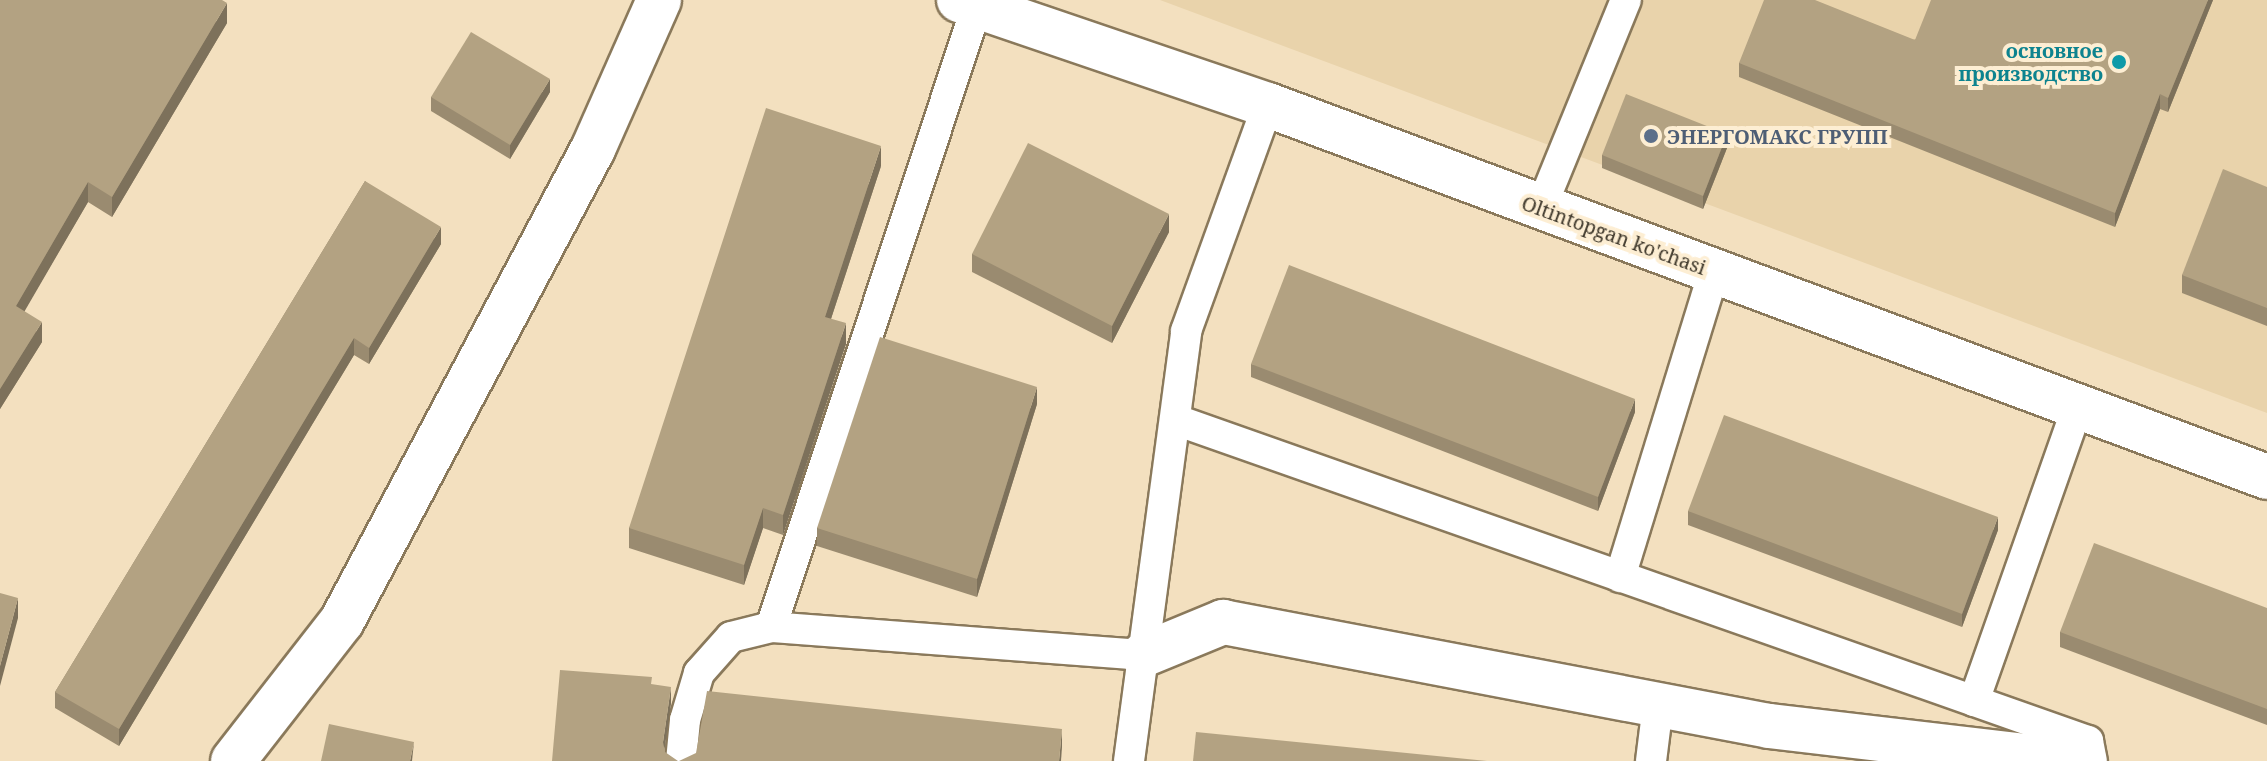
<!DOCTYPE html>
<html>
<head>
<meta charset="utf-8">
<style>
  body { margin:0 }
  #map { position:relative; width:2267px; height:761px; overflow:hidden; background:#f3e0bf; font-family:"Noto Serif",serif }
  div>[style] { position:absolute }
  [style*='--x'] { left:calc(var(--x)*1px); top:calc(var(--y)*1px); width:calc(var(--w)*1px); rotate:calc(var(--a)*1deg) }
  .built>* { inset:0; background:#e9d3ab }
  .roads { filter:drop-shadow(2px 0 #8a795b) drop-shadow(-2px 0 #8a795b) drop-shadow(0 2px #8a795b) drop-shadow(0 -2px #8a795b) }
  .service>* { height:30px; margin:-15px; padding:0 15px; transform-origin:15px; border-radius:15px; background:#fff }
  .minor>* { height:44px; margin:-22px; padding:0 22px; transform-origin:22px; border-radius:22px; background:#fff }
  .tertiary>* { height:44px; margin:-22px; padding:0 22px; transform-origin:22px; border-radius:22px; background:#fff }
  .wall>* { inset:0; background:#9a8b70 }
  .shaded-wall>* { inset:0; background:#7d715b }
  .building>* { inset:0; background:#b3a282 }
  .dots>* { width:22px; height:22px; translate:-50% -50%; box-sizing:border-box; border:4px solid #fdeed3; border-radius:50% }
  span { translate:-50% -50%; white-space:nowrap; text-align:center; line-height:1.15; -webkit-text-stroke:8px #fdeed3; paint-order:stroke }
  .culture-label { font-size:20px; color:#0d838f; font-weight:700 }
  .right { translate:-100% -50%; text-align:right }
  .service-label { font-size:20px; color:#4e5e75; font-weight:700 }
  .left { translate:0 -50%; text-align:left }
  .street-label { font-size:20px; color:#40392c }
</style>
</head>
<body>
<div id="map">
  <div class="built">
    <i style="clip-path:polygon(1160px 0,2267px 0,2267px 413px)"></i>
  </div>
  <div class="roads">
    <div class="service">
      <i style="--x:977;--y:6;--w:654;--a:108.35"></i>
      <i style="--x:771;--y:627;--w:373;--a:4.3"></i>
      <i style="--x:1541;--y:208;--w:225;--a:-67.8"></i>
      <i style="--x:1176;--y:420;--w:967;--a:19.39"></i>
      <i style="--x:2088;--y:741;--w:20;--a:79"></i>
      <i style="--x:1620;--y:577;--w:319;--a:-72.9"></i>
      <i style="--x:1974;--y:701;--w:313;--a:-70.6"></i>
      <i style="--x:681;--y:761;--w:41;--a:-84.4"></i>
      <i style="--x:685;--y:720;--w:49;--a:-73.4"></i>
      <i style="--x:699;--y:673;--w:48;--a:-48.4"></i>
      <i style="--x:731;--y:637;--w:41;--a:-14"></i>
      <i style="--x:1129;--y:761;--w:434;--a:-82.4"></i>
      <i style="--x:1186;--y:331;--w:240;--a:-70.1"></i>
      <i style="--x:1651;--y:761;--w:56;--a:-82.9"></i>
    </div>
    <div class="minor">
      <i style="--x:1143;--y:655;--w:87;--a:-22.4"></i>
      <i style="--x:1223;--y:622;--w:556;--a:10.78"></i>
      <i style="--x:1769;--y:726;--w:301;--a:6.7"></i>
      <i style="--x:233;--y:761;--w:177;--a:-52.1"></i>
      <i style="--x:342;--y:621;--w:535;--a:-62"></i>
      <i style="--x:593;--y:149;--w:163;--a:-66.1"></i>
    </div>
    <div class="tertiary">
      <i style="--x:959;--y:0;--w:326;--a:18.8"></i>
      <i style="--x:1268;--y:105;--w:1066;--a:20.42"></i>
    </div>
  </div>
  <div class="wall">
    <i style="clip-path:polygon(0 0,227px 23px,112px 217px,88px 202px,24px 311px,42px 342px,0 409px)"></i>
    <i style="clip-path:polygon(2213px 0,2168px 112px,2160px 109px,2115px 227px,1739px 77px,1739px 63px)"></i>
    <i style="clip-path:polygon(550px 92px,510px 159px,431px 111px,431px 97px)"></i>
    <i style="clip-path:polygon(1727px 148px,1703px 209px,1602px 168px,1602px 155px)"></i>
    <i style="clip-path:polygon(881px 166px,831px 319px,846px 344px,783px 535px,763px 528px,744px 585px,629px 548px,629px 528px)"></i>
    <i style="clip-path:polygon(365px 181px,441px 244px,369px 364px,354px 355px,119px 746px,55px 708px,55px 692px)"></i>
    <i style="clip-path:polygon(2267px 187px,2267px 326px,2182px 293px,2182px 275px)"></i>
    <i style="clip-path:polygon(1169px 232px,1112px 343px,972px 272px,972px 254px)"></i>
    <i style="clip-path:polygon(1251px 364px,1635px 412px,1598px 511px,1251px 377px)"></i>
    <i style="clip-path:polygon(1037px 404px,977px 597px,817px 546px,817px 528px)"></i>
    <i style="clip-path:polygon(1688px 511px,1998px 530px,1962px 627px,1688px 525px)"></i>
    <i style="clip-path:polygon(2267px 608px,2267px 725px,2060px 647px,2060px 632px)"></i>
  </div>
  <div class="shaded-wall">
    <i style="clip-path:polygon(2208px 0,2213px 0,2168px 112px,2168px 98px)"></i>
    <i style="clip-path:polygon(227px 3px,227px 23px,112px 217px,112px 197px)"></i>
    <i style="clip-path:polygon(550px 79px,550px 92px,510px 159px,510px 145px)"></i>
    <i style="clip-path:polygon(2160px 94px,2160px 109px,2115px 227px,2115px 213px)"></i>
    <i style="clip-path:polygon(1727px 134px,1727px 148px,1703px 209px,1703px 196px)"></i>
    <i style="clip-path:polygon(881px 146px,881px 166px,825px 337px,825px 317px)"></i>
    <i style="clip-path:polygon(88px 182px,88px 202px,16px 326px,16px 306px)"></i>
    <i style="clip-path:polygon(1169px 214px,1169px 232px,1112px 343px,1112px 326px)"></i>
    <i style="clip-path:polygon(441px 227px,441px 244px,369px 364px,369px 348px)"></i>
    <i style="clip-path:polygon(42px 322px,42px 342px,0 409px,0 389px)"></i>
    <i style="clip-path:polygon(846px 323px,846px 344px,783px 535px,783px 515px)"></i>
    <i style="clip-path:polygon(354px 338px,354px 355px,119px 746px,119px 729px)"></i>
    <i style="clip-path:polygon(1037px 387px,1037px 404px,977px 597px,977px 579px)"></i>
    <i style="clip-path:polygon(1635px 399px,1635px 412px,1598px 511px,1598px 497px)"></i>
    <i style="clip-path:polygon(763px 508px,763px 528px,744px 585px,744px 565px)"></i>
    <i style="clip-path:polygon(1998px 517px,1998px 530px,1962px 627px,1962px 614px)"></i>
    <i style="clip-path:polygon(18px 598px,18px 618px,0 686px,0 666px)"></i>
    <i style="clip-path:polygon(671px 687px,671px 704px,663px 760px,663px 742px)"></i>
    <i style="clip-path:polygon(1062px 729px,1062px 747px,1061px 761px,1059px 761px)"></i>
    <i style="clip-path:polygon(414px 742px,412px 761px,410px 761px)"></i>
  </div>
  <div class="building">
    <i style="clip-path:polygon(0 0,222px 0,227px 3px,112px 197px,88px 182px,16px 306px,42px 322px,0 389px)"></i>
    <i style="clip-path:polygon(1764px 0,1815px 0,1915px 40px,1931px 0,2208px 0,2168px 98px,2160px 94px,2115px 213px,1739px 63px)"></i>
    <i style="clip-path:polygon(471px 32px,550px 79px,510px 145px,431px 97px)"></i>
    <i style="clip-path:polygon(1626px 94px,1727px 134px,1703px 196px,1602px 155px)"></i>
    <i style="clip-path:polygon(766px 108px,881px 146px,825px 317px,846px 323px,783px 515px,763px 508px,744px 565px,629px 528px)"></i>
    <i style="clip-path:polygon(1028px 143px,1169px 214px,1112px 326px,972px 254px)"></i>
    <i style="clip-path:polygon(2223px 169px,2267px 187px,2267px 308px,2182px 275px)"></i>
    <i style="clip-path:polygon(365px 181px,441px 227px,369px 348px,354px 338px,119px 729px,55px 692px)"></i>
    <i style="clip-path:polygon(1289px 265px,1635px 399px,1598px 497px,1251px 364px)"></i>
    <i style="clip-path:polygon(880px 337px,1037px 387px,977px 579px,817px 528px)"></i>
    <i style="clip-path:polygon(1724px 415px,1998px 517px,1962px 614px,1688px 511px)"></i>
    <i style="clip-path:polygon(2094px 543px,2267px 608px,2267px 709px,2060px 632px)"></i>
    <i style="clip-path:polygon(0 593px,18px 598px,0 666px)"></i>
    <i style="clip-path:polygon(560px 670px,652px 677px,651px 684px,671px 687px,663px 742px,665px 752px,678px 761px,552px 761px)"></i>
    <i style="clip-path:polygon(707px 691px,1062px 729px,1059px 761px,679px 761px,696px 753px)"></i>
    <i style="clip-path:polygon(329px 724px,414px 742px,410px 761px,321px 761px)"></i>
    <i style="clip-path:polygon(1196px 732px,1487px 761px,1193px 761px)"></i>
  </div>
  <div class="dots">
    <i style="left:2119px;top:62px;background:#0f9aa8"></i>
    <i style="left:1651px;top:136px;background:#5c6f8a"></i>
  </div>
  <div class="culture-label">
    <span class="right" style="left:2103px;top:62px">основное<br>производство</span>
  </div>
  <div class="service-label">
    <span class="left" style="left:1667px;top:136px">ЭНЕРГОМАКС ГРУПП</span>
  </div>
  <div class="street-label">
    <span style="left:1614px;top:235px;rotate:20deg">Oltintopgan ko'chasi</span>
  </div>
</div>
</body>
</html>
